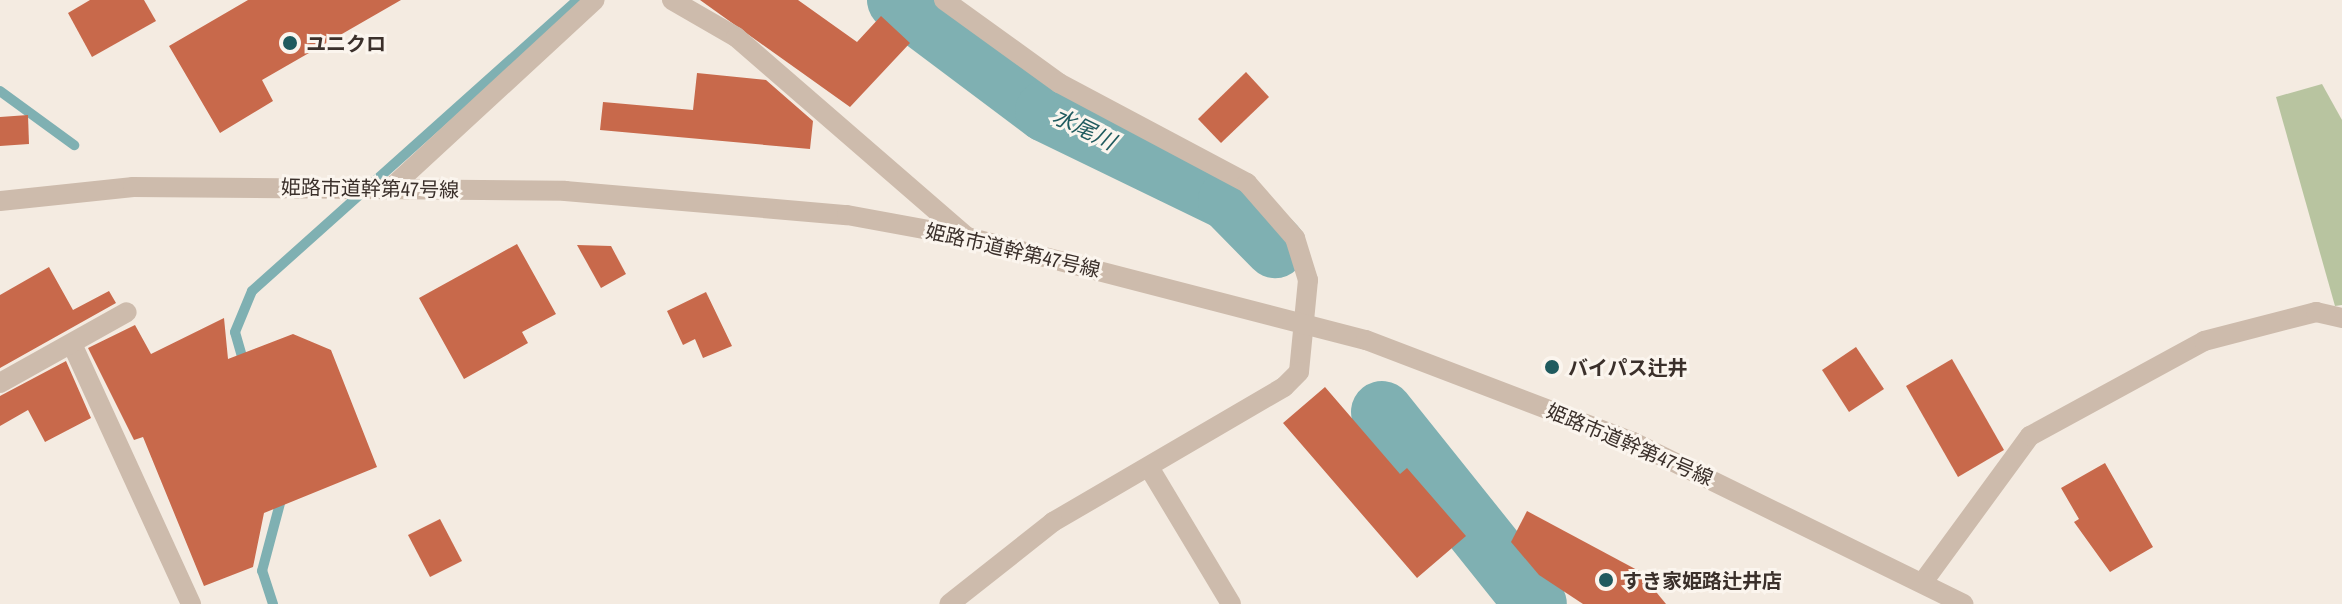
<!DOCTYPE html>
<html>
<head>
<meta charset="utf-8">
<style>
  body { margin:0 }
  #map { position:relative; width:2342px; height:604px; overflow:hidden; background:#f4ebe1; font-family:"Archivo Narrow","Noto Sans JP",sans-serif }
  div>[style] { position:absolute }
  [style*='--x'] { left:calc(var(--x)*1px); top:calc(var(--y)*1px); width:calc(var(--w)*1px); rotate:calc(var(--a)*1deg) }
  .green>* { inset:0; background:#b8c4a0 }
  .stream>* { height:10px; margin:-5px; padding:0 5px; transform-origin:5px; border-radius:5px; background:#7fb0b2 }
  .river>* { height:62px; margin:-31px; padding:0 31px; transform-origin:31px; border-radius:31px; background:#7fb0b2 }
  .building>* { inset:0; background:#c8694b }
  .minor>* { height:20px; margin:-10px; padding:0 10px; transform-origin:10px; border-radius:10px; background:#cdbbac }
  .tertiary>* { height:20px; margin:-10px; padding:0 10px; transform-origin:10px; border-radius:10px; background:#cdbbac }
  .dots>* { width:22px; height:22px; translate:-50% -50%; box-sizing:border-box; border:4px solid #fbf5ee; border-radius:50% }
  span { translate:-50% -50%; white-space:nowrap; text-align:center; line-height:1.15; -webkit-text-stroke:6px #fbf5ee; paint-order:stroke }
  .poi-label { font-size:20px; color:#3b302b; font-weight:700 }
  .left { translate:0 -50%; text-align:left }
  .street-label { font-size:20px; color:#3b302b }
  .water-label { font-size:22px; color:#1f5a5e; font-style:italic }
</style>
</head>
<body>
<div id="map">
  <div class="green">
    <i style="clip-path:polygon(2322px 84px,2342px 120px,2342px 305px,2335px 306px,2276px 97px)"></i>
  </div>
  <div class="stream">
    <i style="--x:0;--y:91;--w:92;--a:36.1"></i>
    <i style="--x:245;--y:367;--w:36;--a:-106"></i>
    <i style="--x:235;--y:332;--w:44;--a:-67.5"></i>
    <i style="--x:252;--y:291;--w:436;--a:-41.8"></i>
    <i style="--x:273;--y:604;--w:35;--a:-108"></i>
    <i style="--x:262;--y:571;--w:78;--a:-75.1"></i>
  </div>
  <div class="river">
    <i style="--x:898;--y:0;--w:185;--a:36.9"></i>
    <i style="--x:1046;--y:111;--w:203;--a:25.9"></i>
    <i style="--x:1229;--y:200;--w:66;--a:45.6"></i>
    <i style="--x:1382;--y:412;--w:246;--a:51.3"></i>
  </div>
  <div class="building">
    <i style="clip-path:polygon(90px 0,144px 0,156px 21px,92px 57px,68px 13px)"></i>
    <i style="clip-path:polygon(248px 0,401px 0,262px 80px,273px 101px,220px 133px,169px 46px)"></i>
    <i style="clip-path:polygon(700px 0,798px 0,857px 42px,881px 16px,910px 43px,850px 107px)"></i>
    <i style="clip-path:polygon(1246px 72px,1269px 97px,1221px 143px,1198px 119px)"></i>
    <i style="clip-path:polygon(697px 73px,766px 80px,813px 121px,810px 149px,600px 130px,603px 102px,693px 110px)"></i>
    <i style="clip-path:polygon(28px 115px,29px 144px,0 146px,0 117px)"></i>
    <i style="clip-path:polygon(517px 244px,556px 314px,522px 332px,528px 343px,464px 379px,419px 298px)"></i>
    <i style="clip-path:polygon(577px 245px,611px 246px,626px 274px,601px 288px)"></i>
    <i style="clip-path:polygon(49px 267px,73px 310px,109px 291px,116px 303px,0 368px,0 295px)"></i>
    <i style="clip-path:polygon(706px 292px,732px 346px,703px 358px,695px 339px,683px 345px,667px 311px)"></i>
    <i style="clip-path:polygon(224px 318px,228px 359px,293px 334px,331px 350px,377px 467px,264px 513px,253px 567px,204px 586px,143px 437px,134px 440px,88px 348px,135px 325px,151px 354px)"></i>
    <i style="clip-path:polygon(1856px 347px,1884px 389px,1849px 412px,1822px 370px)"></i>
    <i style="clip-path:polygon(1952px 359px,2004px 450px,1958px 477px,1906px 386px)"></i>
    <i style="clip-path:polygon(66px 361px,91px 418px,45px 442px,28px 410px,0 426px,0 396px)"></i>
    <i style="clip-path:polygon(1325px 387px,1400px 474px,1407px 468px,1466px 536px,1417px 578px,1283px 423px)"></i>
    <i style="clip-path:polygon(2105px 463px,2153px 547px,2110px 572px,2074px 522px,2079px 519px,2061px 488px)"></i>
    <i style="clip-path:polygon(1527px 511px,1639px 571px,1666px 604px,1583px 604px,1539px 575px,1511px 542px)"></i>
    <i style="clip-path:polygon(440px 519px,462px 561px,430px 577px,408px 535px)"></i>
  </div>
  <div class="minor">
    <i style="--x:672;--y:0;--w:74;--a:30"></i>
    <i style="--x:736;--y:37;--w:306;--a:40.9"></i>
    <i style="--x:944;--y:0;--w:142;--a:35.8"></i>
    <i style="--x:1059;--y:83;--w:213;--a:28"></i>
    <i style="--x:1247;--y:183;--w:73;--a:48.9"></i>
    <i style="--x:1295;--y:238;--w:44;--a:72.8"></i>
    <i style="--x:1308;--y:280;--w:92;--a:95.6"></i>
    <i style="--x:1299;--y:372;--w:21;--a:135"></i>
    <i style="--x:1284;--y:387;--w:268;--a:149.7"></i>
    <i style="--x:1053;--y:522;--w:132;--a:141.7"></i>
    <i style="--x:391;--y:188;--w:277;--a:-42.7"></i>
    <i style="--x:72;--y:344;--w:286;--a:65.4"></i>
    <i style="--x:0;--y:383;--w:145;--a:-29.2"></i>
    <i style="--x:1150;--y:469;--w:157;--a:59"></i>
    <i style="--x:1923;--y:582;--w:181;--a:-53.8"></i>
    <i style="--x:2030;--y:436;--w:198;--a:-28.6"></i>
    <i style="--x:2204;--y:341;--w:116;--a:-14.5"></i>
    <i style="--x:2316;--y:312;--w:27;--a:13"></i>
  </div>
  <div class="tertiary">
    <i style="--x:0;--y:201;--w:134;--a:-6"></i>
    <i style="--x:133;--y:187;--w:432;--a:0.5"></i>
    <i style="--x:565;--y:191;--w:283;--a:4.9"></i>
    <i style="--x:847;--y:215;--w:122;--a:10.4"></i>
    <i style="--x:967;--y:237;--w:412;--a:14.5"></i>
    <i style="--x:1366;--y:340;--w:286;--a:20.9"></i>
    <i style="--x:1633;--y:442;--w:368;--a:26.1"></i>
  </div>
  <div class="dots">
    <i style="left:290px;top:43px;background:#1f5a5e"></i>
    <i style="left:1552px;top:367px;background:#1f5a5e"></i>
    <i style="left:1606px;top:580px;background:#1f5a5e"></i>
  </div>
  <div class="poi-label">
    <span class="left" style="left:306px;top:43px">ユニクロ</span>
    <span class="left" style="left:1568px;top:367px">バイパス辻井</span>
    <span class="left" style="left:1622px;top:580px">すき家姫路辻井店</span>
  </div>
  <div class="street-label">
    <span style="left:370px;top:188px;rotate:1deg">姫路市道幹第47号線</span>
    <span style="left:1013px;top:250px;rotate:13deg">姫路市道幹第47号線</span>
    <span style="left:1630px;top:444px;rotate:23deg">姫路市道幹第47号線</span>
  </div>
  <div class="water-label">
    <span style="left:1084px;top:129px;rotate:26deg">水尾川</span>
  </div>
</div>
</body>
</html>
